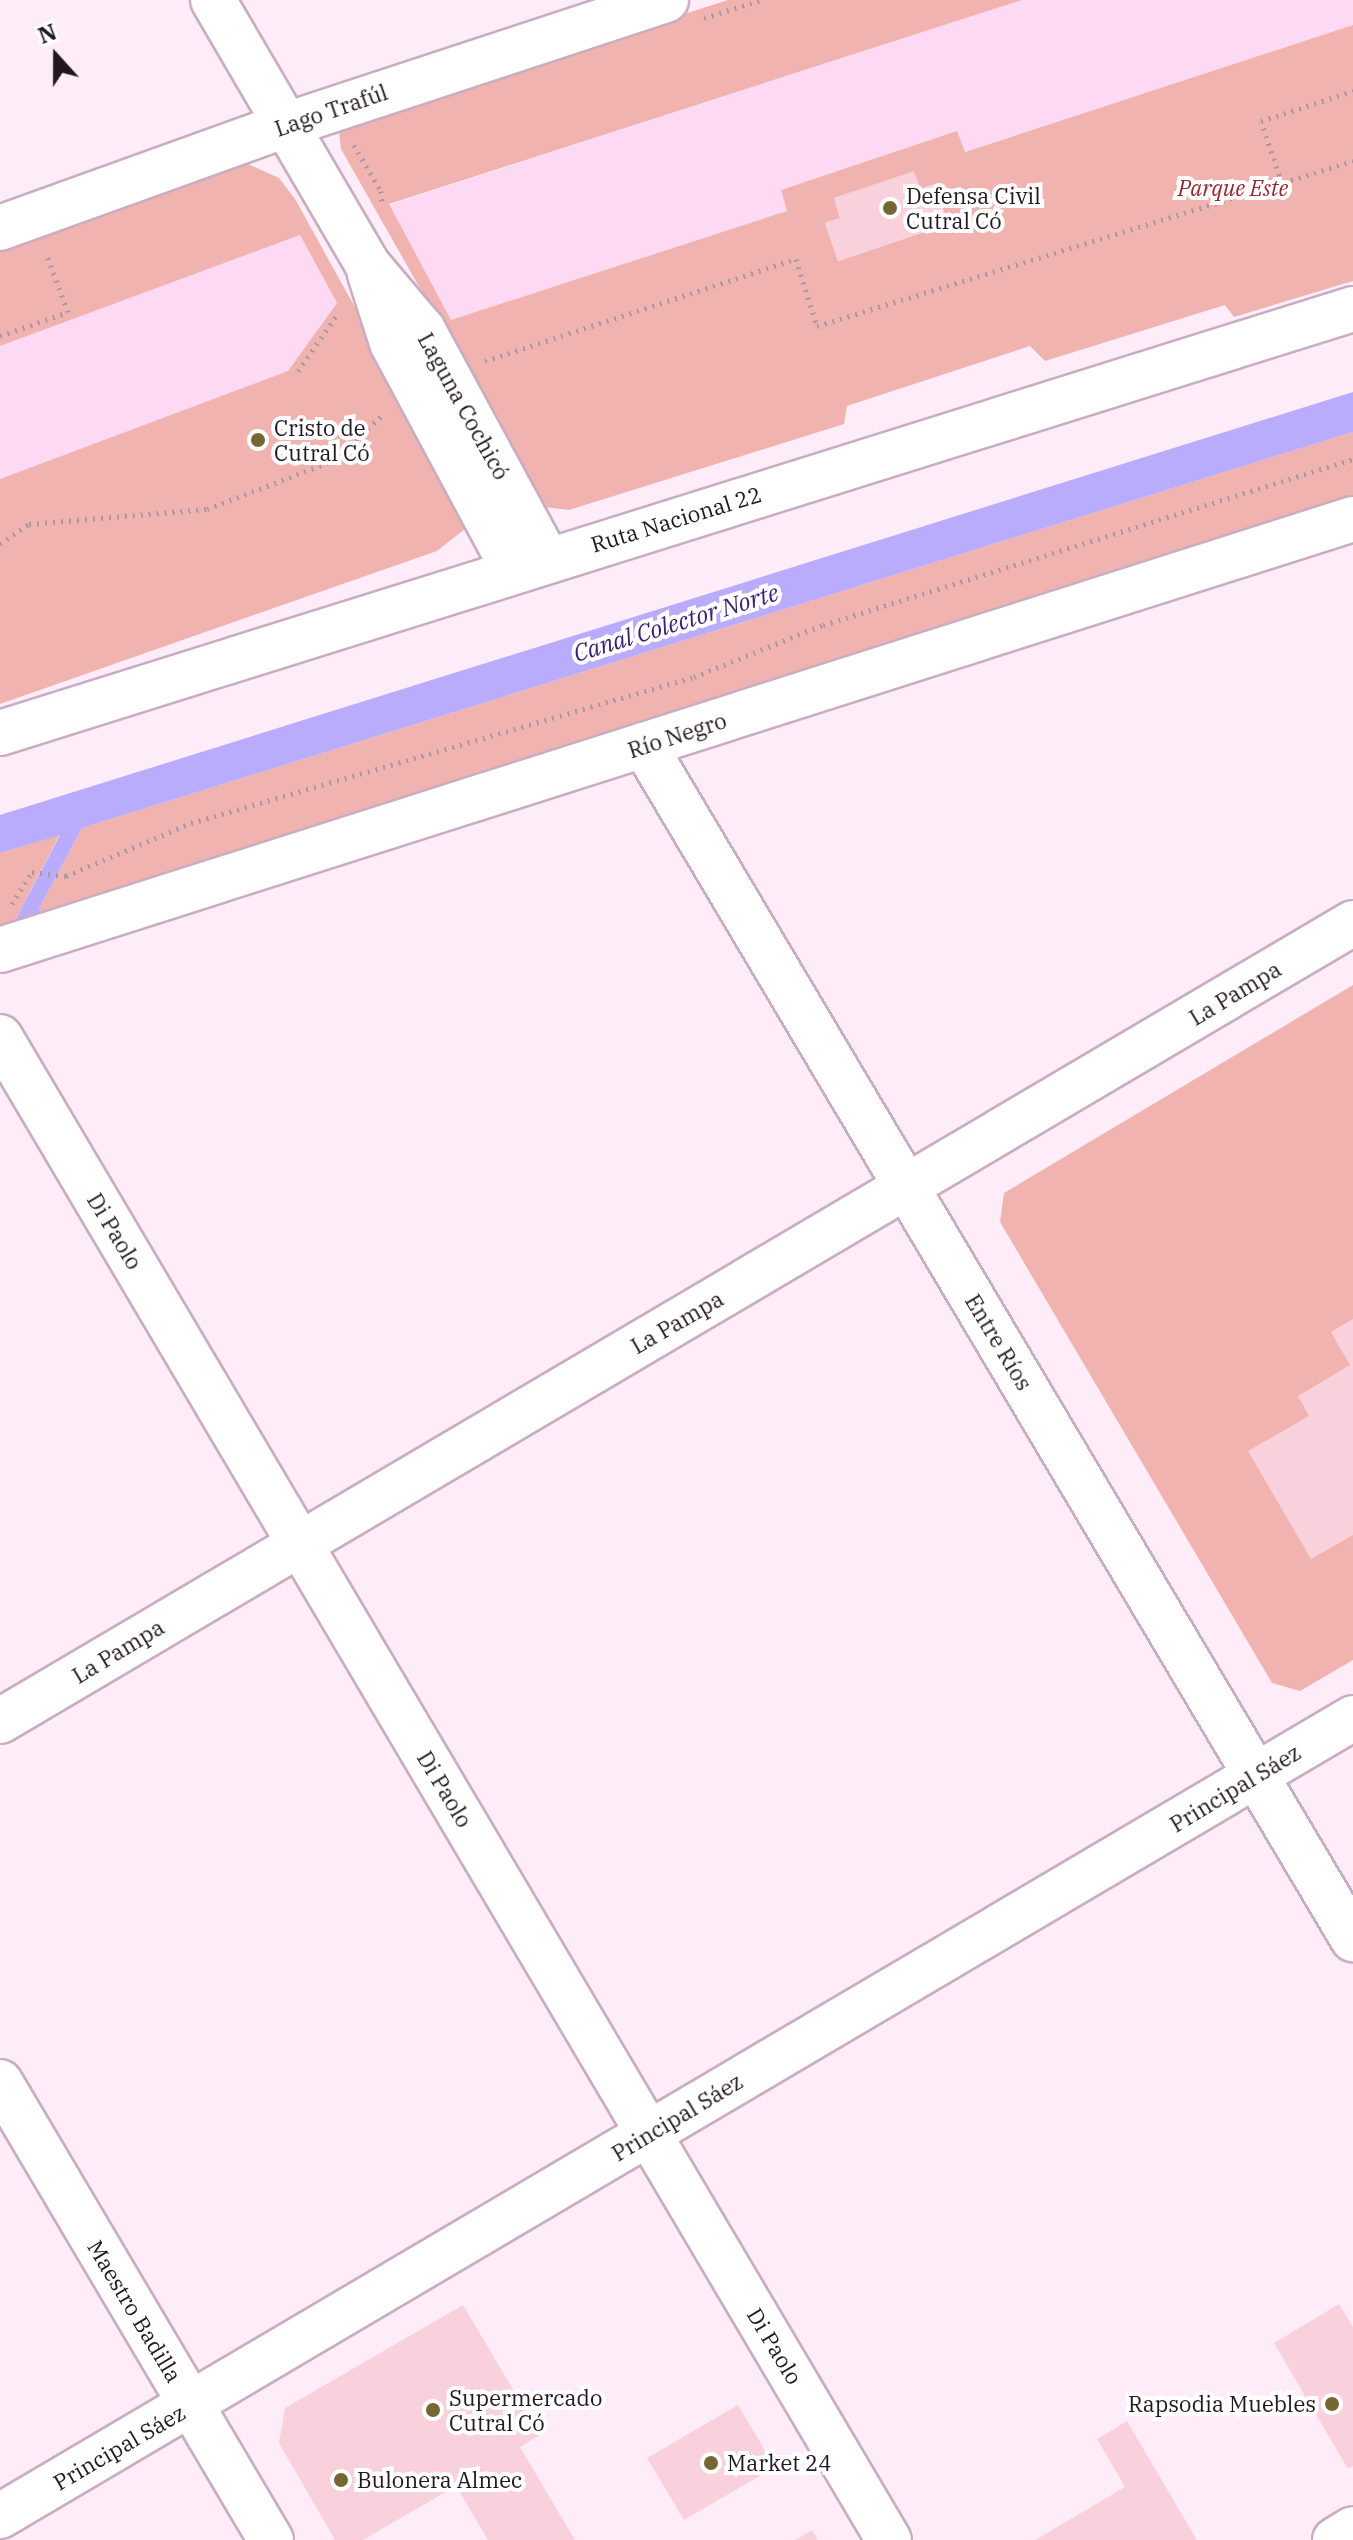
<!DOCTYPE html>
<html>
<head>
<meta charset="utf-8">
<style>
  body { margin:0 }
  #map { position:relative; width:1353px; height:2540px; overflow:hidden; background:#feecf8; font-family:"IBM Plex Serif",serif }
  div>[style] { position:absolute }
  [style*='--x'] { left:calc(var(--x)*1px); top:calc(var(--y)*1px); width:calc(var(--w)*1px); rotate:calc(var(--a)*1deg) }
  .built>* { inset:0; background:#fdd9f3 }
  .green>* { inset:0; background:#f1b3af }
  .water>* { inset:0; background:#b9acfc }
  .building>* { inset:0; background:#f8d1dc }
  .path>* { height:5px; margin-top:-2.5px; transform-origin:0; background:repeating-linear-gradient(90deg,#a899a3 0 2px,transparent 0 8px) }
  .roads { filter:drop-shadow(2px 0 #c9adc0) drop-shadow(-2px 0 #c9adc0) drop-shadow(0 2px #c9adc0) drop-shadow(0 -2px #c9adc0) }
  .minor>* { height:44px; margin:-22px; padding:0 22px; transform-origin:22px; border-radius:22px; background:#fff }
  .tertiary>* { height:44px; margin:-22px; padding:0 22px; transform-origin:22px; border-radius:22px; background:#fff }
  .secondary>* { height:44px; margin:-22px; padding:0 22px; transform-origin:22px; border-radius:22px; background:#fff }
  .trunk>* { height:44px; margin:-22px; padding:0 22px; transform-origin:22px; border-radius:22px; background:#fff }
  .dots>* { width:22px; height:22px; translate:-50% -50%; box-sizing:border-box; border:4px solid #fff; border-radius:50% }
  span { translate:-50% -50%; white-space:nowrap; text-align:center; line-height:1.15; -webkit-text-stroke:8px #fff; paint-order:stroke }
  .street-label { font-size:22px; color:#21171e }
  .park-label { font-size:22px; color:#95292d; font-style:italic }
  .poi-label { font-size:22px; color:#21171e }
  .left { translate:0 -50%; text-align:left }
  .right { translate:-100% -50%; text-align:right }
  .water-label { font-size:24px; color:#391d77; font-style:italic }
  .north { position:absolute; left:16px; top:16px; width:80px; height:80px; -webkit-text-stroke:6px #fff; paint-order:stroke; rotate:339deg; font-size:22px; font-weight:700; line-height:32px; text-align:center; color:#21171e }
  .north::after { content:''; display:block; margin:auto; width:28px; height:36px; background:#21171e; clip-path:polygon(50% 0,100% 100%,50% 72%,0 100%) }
</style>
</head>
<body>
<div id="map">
  <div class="built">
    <i style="clip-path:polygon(1022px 0,1353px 0,1353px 25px,964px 152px,957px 131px,781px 190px,788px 211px,451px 320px,389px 205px)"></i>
    <i style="clip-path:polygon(300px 235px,337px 303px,288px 371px,0 479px,0 346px)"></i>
  </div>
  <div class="green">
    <i style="clip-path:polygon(evenodd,728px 0,1022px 0,389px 204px,451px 320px,787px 211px,781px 190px,957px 131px,965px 152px,1353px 25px,1353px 281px,1234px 317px,1225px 305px,1045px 361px,1030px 346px,847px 406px,844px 424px,569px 510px,544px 507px,341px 149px,339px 131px,354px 120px,728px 0,914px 172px,920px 189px,935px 184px,948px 224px,838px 261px,825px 223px,840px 218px,834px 198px,914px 172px)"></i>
    <i style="clip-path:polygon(248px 164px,279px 178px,295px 199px,465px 506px,466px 528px,437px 551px,0 704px,0 479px,288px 371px,337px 303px,300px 235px,0 346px,0 251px)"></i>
    <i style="clip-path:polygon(1353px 432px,1353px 502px,45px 917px,39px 909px,82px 828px)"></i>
    <i style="clip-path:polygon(60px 834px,11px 928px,0 931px,0 853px)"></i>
    <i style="clip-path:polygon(1353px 985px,1353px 1660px,1300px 1691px,1272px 1683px,1000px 1222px,1004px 1193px)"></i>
  </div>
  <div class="water">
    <i style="clip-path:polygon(1353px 392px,1353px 432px,82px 828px,39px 909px,45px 917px,11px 928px,60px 835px,0 853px,0 815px)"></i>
  </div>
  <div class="building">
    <i style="clip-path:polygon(914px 171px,920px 189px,935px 184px,948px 224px,838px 261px,825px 223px,840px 218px,834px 198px)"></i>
    <i style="clip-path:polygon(1353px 1319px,1353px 1535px,1311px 1559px,1248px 1451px,1309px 1416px,1298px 1396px,1350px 1365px,1331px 1332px)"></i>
    <i style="clip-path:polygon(1339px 2304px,1353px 2327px,1353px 2466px,1348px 2469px,1274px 2343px)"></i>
    <i style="clip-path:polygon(463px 2305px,540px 2435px,520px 2447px,575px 2540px,488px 2540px,456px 2486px,363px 2540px,335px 2540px,279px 2443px,285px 2408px)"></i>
    <i style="clip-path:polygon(738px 2405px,775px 2467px,684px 2520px,647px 2458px)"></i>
    <i style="clip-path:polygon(1127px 2421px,1197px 2540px,1035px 2540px,1125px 2487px,1097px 2439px)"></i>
    <i style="clip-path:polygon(812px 2530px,818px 2540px,795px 2540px)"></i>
  </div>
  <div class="path">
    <i style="--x:704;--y:18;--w:60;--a:-17.5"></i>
    <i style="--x:354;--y:145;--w:53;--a:59.6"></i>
    <i style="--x:381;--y:191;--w:13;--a:86"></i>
    <i style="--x:1282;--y:183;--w:65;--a:-108.7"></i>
    <i style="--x:1261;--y:121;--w:97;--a:-18.1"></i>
    <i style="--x:0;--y:336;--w:72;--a:-19.4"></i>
    <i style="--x:68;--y:312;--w:63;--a:-110.4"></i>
    <i style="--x:485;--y:361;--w:327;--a:-18.2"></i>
    <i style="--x:796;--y:259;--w:70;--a:72.6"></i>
    <i style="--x:817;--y:326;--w:561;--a:-17.11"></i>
    <i style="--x:298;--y:371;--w:72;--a:-55.2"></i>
    <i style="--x:0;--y:544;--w:35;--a:-35"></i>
    <i style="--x:29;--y:524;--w:179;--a:-4.8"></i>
    <i style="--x:207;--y:509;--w:134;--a:-21"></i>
    <i style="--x:332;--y:461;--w:72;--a:-42.2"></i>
    <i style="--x:12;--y:904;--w:38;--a:-58"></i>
    <i style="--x:32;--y:872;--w:34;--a:7"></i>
    <i style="--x:66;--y:876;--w:136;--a:-23"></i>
    <i style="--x:191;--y:823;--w:524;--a:-16.19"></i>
    <i style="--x:694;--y:677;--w:139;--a:-22"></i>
    <i style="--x:823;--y:625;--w:555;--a:-17.39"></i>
  </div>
  <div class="roads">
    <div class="minor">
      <i style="--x:644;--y:745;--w:1389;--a:59.3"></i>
      <i style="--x:0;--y:1037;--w:1746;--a:59.4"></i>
      <i style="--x:0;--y:1721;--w:1571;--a:-30.53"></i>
      <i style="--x:0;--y:2082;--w:532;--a:59.39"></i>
      <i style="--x:0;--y:2516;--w:1571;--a:-30.53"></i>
    </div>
    <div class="tertiary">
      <i style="--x:213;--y:0;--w:306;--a:59.7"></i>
      <i style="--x:367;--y:264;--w:87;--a:49.7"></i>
      <i style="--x:423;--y:330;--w:260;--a:61.6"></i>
      <i style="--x:0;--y:228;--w:304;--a:-19.8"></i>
      <i style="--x:286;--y:125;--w:400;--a:-18.2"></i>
      <i style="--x:370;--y:274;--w:72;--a:72.3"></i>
      <i style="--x:392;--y:343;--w:256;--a:61.8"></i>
      <i style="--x:0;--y:950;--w:1420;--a:-17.67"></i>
    </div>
    <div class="secondary">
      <i style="--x:1335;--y:2540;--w:21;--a:-31"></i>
    </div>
    <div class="trunk">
      <i style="--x:0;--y:733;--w:1418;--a:-17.4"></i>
    </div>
  </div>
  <div class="dots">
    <i style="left:890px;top:208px;background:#766633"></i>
    <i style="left:258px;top:440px;background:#766633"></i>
    <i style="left:1332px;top:2404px;background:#766633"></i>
    <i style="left:433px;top:2410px;background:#766633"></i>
    <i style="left:711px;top:2463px;background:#766633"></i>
    <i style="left:341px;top:2480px;background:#766633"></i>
  </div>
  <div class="street-label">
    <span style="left:331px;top:110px;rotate:-19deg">Lago Trafúl</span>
    <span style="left:464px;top:406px;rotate:61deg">Laguna Cochicó</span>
    <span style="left:676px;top:519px;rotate:-17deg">Ruta Nacional 22</span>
    <span style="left:677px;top:735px;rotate:-18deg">Río Negro</span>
    <span style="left:1235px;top:993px;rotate:-31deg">La Pampa</span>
    <span style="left:115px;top:1231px;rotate:59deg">Di Paolo</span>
    <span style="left:677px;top:1322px;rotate:-30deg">La Pampa</span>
    <span style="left:999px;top:1342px;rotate:59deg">Entre Ríos</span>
    <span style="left:118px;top:1651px;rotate:-31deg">La Pampa</span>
    <span style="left:1235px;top:1788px;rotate:-31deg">Principal Sáez</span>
    <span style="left:445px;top:1789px;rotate:59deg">Di Paolo</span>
    <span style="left:677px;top:2117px;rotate:-31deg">Principal Sáez</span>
    <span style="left:135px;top:2311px;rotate:59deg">Maestro Badilla</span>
    <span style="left:775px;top:2346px;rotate:59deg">Di Paolo</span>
    <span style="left:119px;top:2447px;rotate:-30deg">Principal Sáez</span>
  </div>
  <div class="park-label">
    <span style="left:1233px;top:188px">Parque Este</span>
  </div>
  <div class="poi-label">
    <span class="left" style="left:906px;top:208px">Defensa Civil<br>Cutral Có</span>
    <span class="left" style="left:274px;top:440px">Cristo de<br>Cutral Có</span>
    <span class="left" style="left:449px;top:2410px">Supermercado<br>Cutral Có</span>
    <span class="right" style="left:1316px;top:2404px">Rapsodia Muebles</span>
    <span class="left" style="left:727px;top:2463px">Market 24</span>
    <span class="left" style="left:357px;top:2480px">Bulonera Almec</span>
  </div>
  <div class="water-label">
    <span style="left:676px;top:623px;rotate:-17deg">Canal Colector Norte</span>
  </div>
  <div class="north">N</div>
</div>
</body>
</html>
